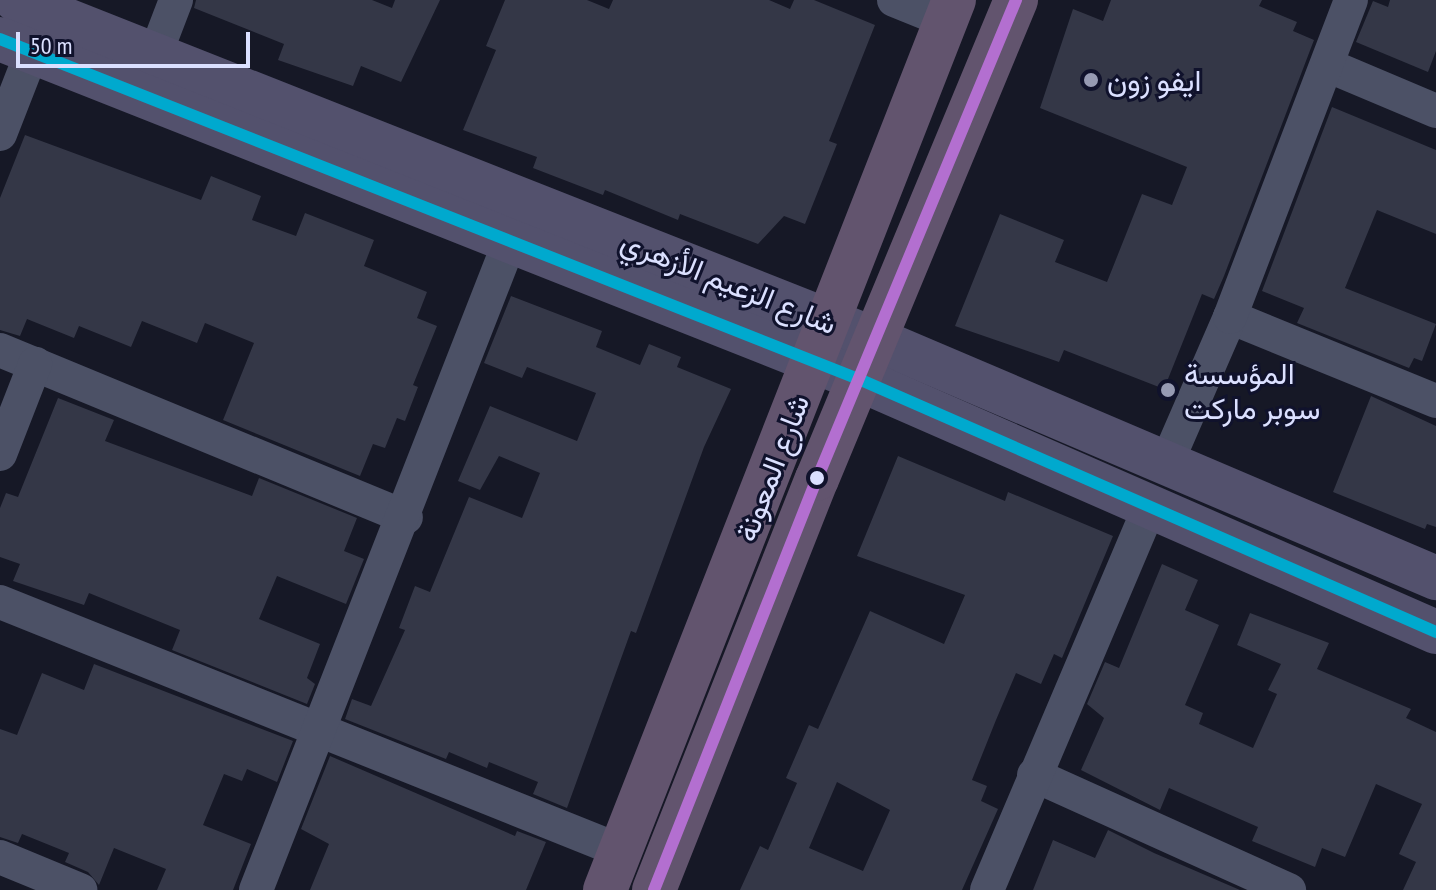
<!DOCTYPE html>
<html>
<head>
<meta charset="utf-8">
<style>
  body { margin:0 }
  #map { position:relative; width:1436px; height:890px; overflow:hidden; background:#161826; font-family:"PT Sans Narrow",Vazirmatn,sans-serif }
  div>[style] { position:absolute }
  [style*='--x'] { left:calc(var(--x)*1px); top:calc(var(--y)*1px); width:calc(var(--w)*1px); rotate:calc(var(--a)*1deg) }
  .building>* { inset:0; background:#343747 }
  .minor>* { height:34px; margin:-17px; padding:0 17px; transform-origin:17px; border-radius:17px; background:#4c5166 }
  .major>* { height:44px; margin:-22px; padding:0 22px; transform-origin:22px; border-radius:22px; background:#53516d }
  .highway>* { height:44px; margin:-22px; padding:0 22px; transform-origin:22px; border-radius:22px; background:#62546e }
  .bus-1>* { height:12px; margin:-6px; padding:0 6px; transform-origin:6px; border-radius:6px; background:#00a9ce }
  .bus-2>* { height:12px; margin:-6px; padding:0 6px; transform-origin:6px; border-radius:6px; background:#b36fd0 }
  .dots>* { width:22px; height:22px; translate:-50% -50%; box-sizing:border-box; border:4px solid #10122c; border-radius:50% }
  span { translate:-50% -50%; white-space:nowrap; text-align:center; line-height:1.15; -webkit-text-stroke:6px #10122c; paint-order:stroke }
  .poi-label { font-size:30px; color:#dbe0ff }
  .left { translate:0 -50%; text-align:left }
  .street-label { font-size:30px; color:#dbe0ff }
  .scale { position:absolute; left:16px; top:32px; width:234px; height:36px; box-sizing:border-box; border:4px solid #dbe0ff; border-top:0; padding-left:10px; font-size:24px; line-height:28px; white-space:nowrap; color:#dbe0ff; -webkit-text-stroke:6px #10122c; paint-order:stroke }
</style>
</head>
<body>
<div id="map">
  <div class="building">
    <i style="clip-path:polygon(196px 0,372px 0,392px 8px,395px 0,440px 0,401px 82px,361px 66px,353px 86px,278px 60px,284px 44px,194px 8px)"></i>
    <i style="clip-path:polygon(505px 0,587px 0,609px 9px,613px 0,769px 0,790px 9px,794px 0,814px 0,875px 25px,829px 141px,837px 144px,805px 224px,784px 216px,758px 244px,680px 214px,678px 220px,605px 190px,603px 195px,533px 168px,537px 157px,463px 130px,496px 50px,486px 46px)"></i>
    <i style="clip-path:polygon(1111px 0,1262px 0,1259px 6px,1297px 22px,1293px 31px,1314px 40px,1224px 276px,1214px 299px,1202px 294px,1164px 389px,1064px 350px,1059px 362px,955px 326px,1000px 214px,1064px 240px,1055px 262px,1107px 282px,1142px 194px,1172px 205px,1187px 167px,1040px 108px,1073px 9px,1103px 21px)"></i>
    <i style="clip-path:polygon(1390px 0,1436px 0,1436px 51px,1428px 72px,1356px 42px,1373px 1px,1388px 7px)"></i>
    <i style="clip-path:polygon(1332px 107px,1436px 150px,1436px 234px,1377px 210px,1345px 288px,1436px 324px,1422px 361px,1414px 358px,1409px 368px,1297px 323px,1304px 308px,1262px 291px)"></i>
    <i style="clip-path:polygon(25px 135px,201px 200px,211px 176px,261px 196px,252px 220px,296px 236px,305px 213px,374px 240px,364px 266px,427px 292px,417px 318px,437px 326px,413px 385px,418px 387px,405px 421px,397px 418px,385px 448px,373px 444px,360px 476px,223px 420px,254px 343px,205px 323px,197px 343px,142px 321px,131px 347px,79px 326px,74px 338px,27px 319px,20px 336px,0 330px,0 198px)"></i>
    <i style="clip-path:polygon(511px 296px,602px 331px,596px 347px,640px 365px,649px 344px,681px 357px,677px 367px,731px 389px,704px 447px,636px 633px,631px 631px,567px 808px,533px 794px,538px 782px,489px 762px,487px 768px,449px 752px,446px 759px,345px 719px,352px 699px,371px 706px,405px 630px,399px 628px,415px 586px,430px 592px,469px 497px,522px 518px,540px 473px,499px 456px,480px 490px,458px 481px,490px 406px,577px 441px,596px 393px,527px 367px,522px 378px,484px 363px)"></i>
    <i style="clip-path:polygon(1371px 396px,1436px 426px,1436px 527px,1427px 524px,1425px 529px,1333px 492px)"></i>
    <i style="clip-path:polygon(58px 398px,114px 420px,105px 441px,252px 496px,259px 478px,357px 518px,344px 551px,364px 559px,346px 604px,277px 576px,259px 619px,320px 644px,307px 678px,315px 684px,307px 704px,172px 650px,180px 630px,89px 593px,84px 605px,13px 581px,20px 564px,0 557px,0 508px,6px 493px,18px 497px)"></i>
    <i style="clip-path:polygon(evenodd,898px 456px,1005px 501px,1008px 492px,1113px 536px,1062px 658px,1054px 654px,1041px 684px,1016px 673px,996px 720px,972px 780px,987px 786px,981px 801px,998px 809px,962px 890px,740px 890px,760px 846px,768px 850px,797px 783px,786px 778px,809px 725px,818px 729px,870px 611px,944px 644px,965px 595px,857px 556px,898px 456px,837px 782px,890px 810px,863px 871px,809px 848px,837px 782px)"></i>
    <i style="clip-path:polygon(1162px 564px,1198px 580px,1185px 610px,1219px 625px,1185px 705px,1203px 713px,1199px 724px,1253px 748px,1277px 694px,1268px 690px,1281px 664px,1237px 645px,1250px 613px,1329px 643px,1317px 669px,1411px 709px,1406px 718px,1436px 732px,1436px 890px,1403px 890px,1416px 862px,1399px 854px,1422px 804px,1376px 784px,1345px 857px,1322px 848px,1315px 867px,1252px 841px,1258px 827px,1169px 788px,1160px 810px,1081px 770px,1104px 718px,1087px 704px,1105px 662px,1119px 668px)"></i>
    <i style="clip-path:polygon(94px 664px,293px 741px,277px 782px,247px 769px,242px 781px,224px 774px,203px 825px,251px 844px,233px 890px,157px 890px,166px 869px,114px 848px,99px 885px,88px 872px,65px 862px,69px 853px,22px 834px,18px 843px,0 837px,0 729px,17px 735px,42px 673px,84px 690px)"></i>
    <i style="clip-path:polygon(330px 756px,515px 836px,517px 831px,546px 842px,526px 890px,310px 890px,329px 844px,301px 829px)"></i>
    <i style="clip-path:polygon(1108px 830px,1154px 853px,1240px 890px,1033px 890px,1053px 840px,1095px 858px)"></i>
  </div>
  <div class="minor">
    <i style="--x:894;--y:0;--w:56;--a:22"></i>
    <i style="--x:155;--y:55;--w:59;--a:-69.1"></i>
    <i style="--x:1327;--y:65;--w:118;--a:22.9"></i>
    <i style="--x:0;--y:134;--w:88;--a:-68.7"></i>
    <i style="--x:1230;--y:317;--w:222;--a:22.2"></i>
    <i style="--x:0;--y:350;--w:439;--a:22.4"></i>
    <i style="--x:0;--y:454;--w:97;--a:-68.7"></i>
    <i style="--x:1167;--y:462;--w:158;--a:-66.5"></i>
    <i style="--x:1230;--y:317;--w:339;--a:-69.1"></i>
    <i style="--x:0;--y:602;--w:669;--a:21.85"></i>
    <i style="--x:1034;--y:775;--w:280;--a:24.3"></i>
    <i style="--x:0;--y:857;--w:87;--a:22.4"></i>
    <i style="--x:256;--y:890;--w:697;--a:-68.63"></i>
    <i style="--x:987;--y:890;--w:420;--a:-67"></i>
  </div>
  <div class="major">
    <i style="--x:16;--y:0;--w:926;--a:21.55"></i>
    <i style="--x:877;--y:340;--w:608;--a:23.06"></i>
    <i style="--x:0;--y:39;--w:926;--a:21.61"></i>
    <i style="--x:861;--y:380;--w:628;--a:23.67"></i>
  </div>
  <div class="highway">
    <i style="--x:605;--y:890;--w:956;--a:-68.59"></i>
    <i style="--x:654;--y:890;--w:442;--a:-68.4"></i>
    <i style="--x:817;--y:479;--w:519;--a:-67.44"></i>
  </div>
  <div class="bus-1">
    <i style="--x:0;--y:39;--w:926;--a:21.61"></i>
    <i style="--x:861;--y:380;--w:628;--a:23.67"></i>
  </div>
  <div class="bus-2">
    <i style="--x:654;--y:890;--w:442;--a:-68.4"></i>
    <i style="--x:817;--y:479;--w:519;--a:-67.44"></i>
  </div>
  <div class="dots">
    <i style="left:1091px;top:80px;background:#969ab3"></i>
    <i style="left:1168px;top:390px;background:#969ab3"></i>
    <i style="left:817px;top:478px;background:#dbe0ff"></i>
  </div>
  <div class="poi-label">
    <span class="left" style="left:1107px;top:80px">ايفو زون</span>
    <span class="left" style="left:1184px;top:390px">المؤسسة<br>سوبر ماركت</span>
  </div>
  <div class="street-label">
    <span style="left:729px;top:282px;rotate:22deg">شارع الزعيم الأزهري</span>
    <span style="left:772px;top:468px;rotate:-69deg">شارع المعونة</span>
  </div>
  <div class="scale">50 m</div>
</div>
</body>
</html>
